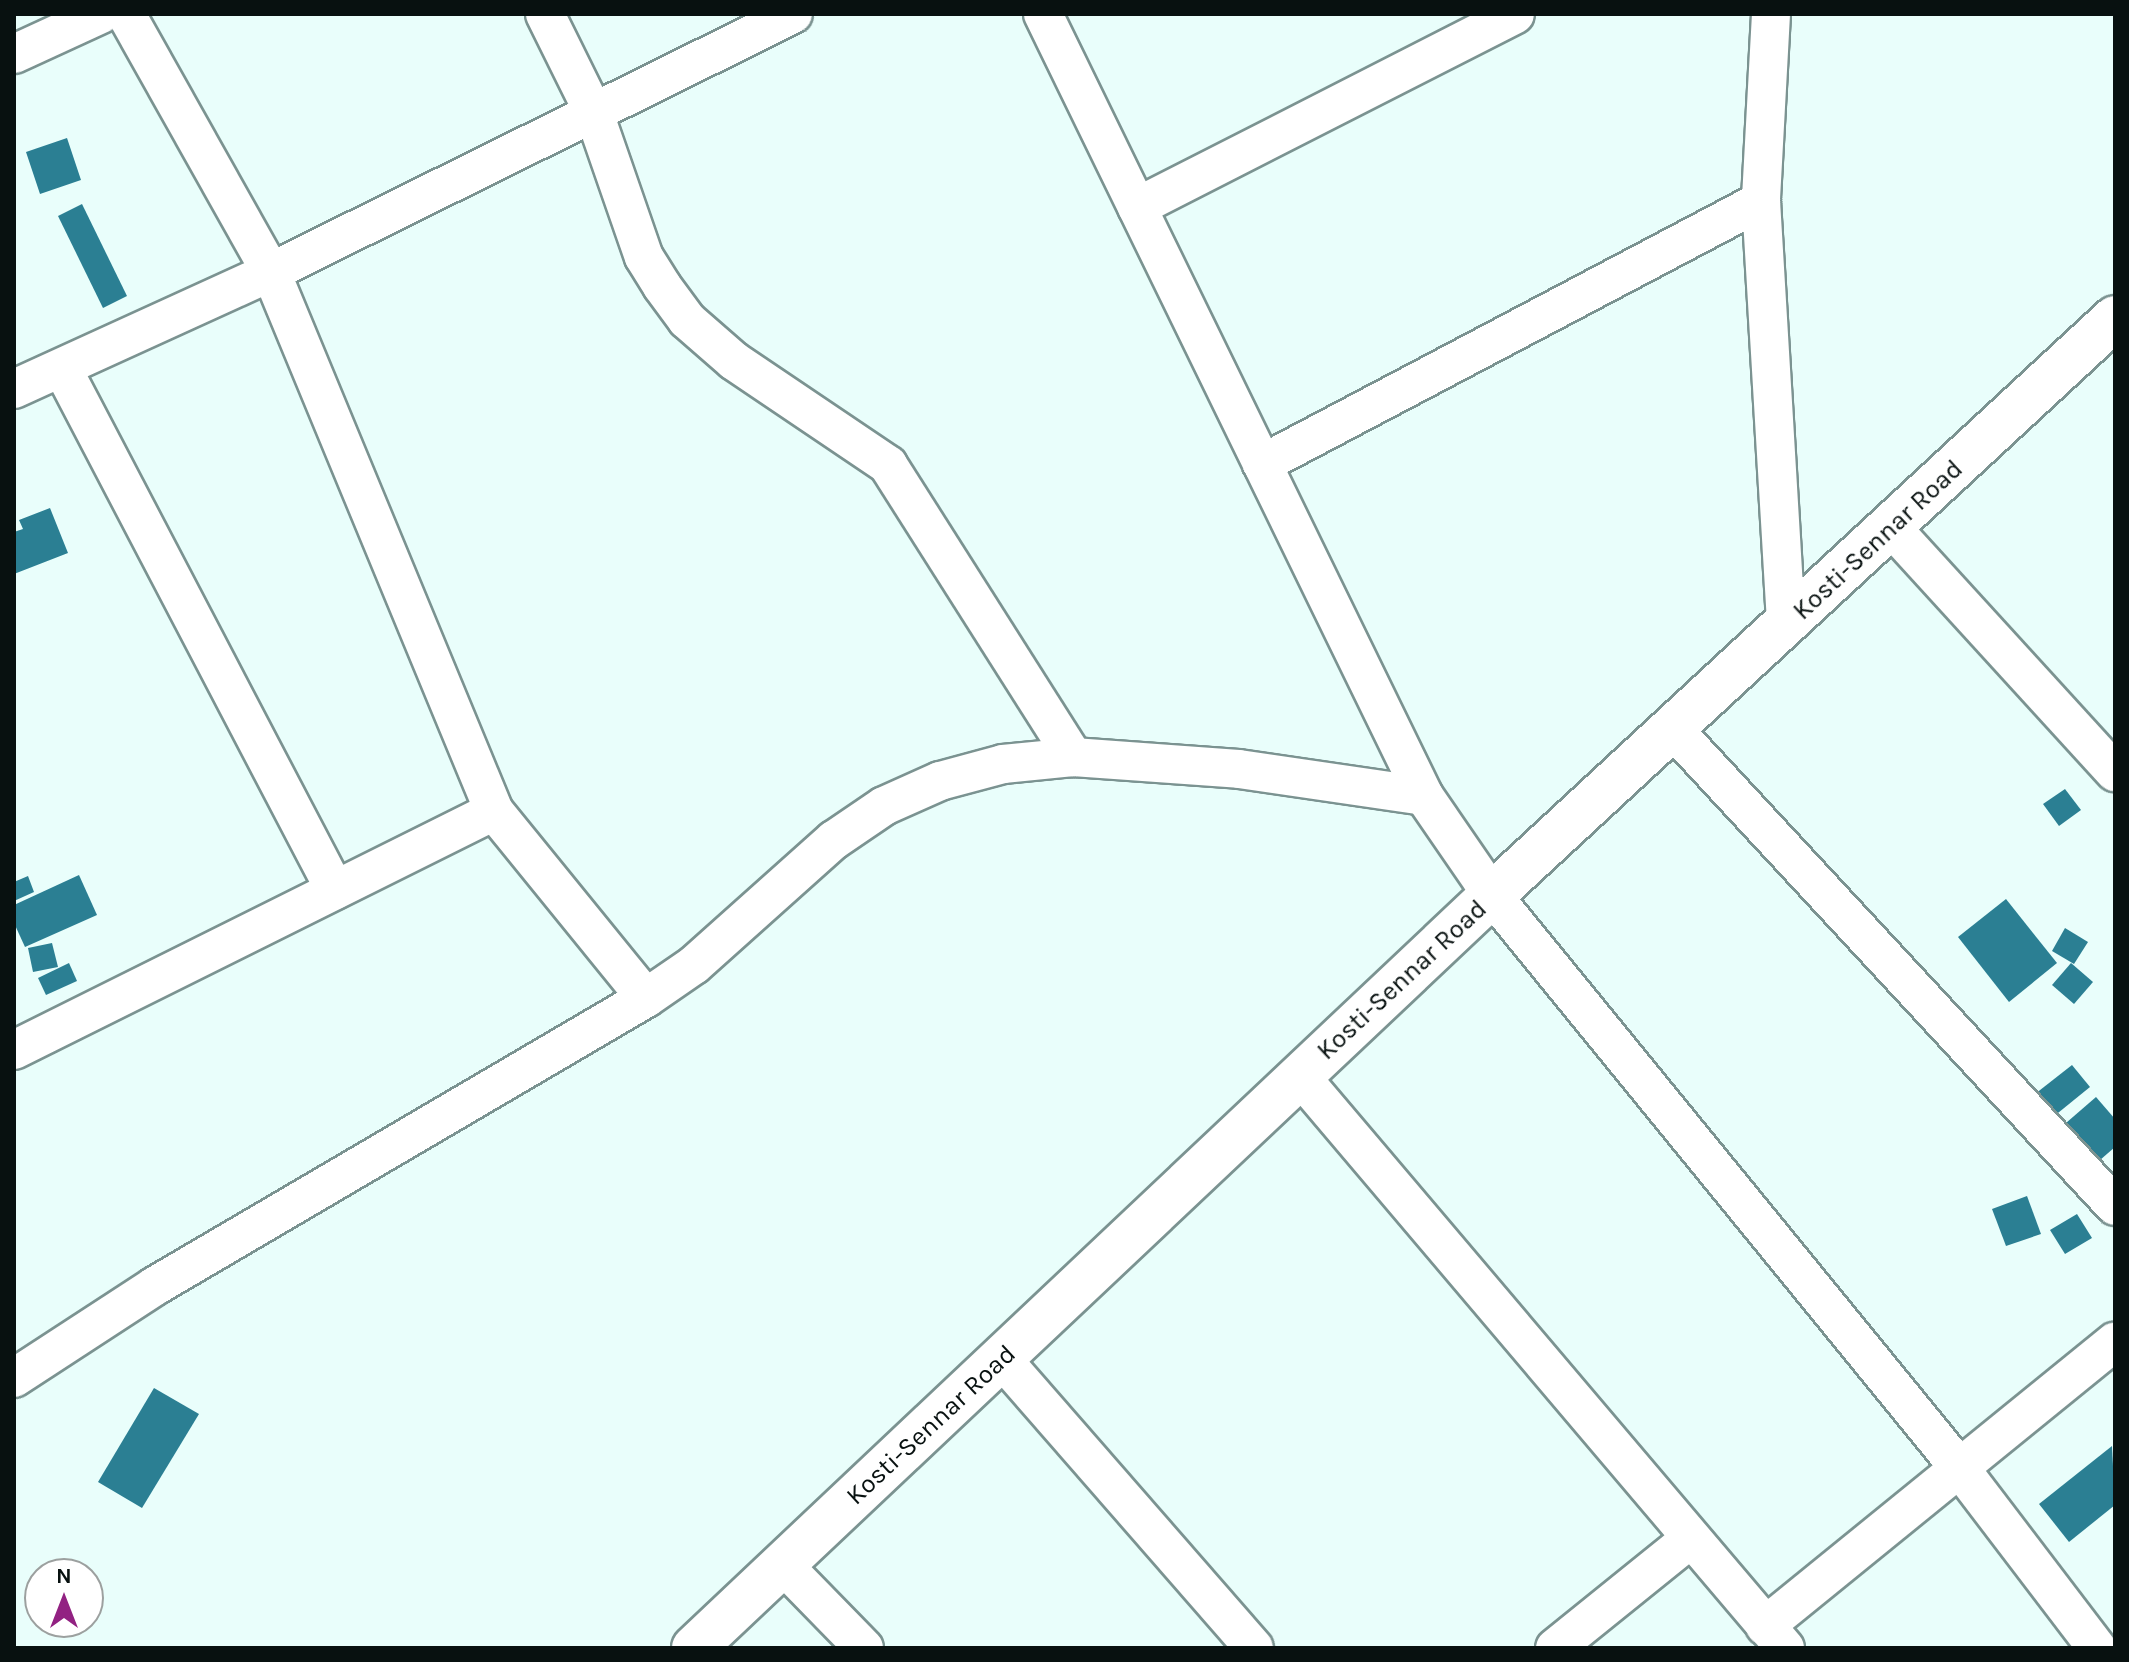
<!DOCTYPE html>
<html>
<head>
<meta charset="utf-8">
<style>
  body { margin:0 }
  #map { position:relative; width:2129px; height:1662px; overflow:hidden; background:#e9fefb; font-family:Karla,sans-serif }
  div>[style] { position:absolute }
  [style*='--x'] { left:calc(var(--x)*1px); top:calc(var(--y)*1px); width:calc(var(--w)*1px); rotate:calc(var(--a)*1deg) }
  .building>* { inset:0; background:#2b7f93 }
  .roads { filter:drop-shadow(2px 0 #7b9391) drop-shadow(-2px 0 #7b9391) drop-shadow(0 2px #7b9391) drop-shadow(0 -2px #7b9391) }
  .minor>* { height:38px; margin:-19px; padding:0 19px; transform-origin:19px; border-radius:19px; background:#fff }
  .highway>* { height:44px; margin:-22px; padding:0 22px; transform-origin:22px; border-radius:22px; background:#fff }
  span { translate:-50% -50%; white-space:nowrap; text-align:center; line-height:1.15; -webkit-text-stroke:6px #fff; paint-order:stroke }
  .street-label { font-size:26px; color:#081110 }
  .frame { position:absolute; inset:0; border:16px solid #081110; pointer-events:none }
  .north { position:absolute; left:24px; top:1558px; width:80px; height:80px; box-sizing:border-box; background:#fff; border:2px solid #9ca09f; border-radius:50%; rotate:0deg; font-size:22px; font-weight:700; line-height:32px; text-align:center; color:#081110 }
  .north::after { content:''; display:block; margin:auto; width:28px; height:36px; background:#922182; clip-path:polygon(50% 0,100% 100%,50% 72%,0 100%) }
</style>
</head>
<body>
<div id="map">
  <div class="building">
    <i style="clip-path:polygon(67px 138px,81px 180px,40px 194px,26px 152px)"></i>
    <i style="clip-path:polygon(82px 204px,127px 296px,103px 308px,58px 216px)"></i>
    <i style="clip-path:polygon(50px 508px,68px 553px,14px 574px,14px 532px,23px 529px,19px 520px)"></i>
    <i style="clip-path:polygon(2065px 789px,2081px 810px,2059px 826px,2043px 804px)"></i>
    <i style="clip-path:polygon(79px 875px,97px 915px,25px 947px,14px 923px,14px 905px)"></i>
    <i style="clip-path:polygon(28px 876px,34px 892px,14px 901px,14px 882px)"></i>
    <i style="clip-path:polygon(2006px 899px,2057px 963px,2009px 1002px,1958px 937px)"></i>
    <i style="clip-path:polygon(2065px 928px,2088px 942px,2074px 964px,2052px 951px)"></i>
    <i style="clip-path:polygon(52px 943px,58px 967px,33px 972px,28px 948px)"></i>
    <i style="clip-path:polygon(69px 963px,77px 981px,46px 995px,38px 978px)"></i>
    <i style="clip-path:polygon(2071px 963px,2093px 982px,2074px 1004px,2052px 985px)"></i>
    <i style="clip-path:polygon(2072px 1065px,2090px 1087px,2053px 1117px,2035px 1094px)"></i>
    <i style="clip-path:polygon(2096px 1097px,2115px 1119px,2115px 1147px,2092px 1167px,2059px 1129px)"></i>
    <i style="clip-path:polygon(2027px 1196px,2041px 1234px,2006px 1246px,1992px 1209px)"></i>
    <i style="clip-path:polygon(2077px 1214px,2092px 1238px,2065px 1254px,2050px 1230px)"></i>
    <i style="clip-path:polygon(154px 1388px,199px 1414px,142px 1508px,98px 1482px)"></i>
    <i style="clip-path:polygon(2112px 1446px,2115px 1505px,2069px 1542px,2039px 1504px)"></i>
  </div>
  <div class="roads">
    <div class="minor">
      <i style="--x:126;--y:14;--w:296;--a:60.7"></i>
      <i style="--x:271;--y:272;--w:583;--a:67.52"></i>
      <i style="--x:494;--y:811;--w:241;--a:50.9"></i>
      <i style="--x:545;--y:14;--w:110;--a:63.7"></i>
      <i style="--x:594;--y:113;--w:152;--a:70.9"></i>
      <i style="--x:644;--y:257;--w:34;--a:58"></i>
      <i style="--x:662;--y:286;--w:42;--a:53.7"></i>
      <i style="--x:687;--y:320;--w:62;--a:41.1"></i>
      <i style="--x:734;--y:361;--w:186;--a:34"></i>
      <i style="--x:888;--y:465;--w:346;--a:57.6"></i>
      <i style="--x:1043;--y:14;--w:870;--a:64.02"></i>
      <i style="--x:1424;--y:796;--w:120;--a:55.5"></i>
      <i style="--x:1492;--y:895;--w:743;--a:50.79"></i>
      <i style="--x:1962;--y:1471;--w:223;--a:52.7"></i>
      <i style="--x:1771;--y:14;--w:187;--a:93.1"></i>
      <i style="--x:1761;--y:201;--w:426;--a:86.6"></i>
      <i style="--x:14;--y:54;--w:96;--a:-24.7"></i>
      <i style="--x:1137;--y:207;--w:424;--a:-27"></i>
      <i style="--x:62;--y:368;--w:589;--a:62.39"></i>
      <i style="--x:14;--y:389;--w:282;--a:-24.5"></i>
      <i style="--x:271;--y:272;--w:582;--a:-26.3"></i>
      <i style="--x:1262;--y:464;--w:564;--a:-27.79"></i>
      <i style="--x:1891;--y:527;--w:332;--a:47.6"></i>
      <i style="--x:1673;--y:729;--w:650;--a:47.18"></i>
      <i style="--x:14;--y:1050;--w:536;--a:-26.47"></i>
      <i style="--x:1300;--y:1076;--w:750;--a:49.71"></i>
      <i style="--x:1002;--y:1359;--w:383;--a:48.9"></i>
      <i style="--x:14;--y:1378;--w:168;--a:-33.1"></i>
      <i style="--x:155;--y:1286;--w:569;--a:-30.39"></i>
      <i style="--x:646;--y:998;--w:58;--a:-34.5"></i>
      <i style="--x:694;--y:965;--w:188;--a:-41.8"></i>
      <i style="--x:834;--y:840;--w:60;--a:-34.2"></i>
      <i style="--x:884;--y:806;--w:61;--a:-24.1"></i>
      <i style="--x:940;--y:781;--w:65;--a:-15.1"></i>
      <i style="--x:1003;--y:764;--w:70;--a:-5.7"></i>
      <i style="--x:1073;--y:757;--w:166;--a:4.1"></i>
      <i style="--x:1239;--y:769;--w:187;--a:8.3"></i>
      <i style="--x:783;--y:1565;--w:116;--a:45.7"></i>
      <i style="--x:1765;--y:1626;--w:451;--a:-39.1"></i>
      <i style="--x:1555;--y:1648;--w:172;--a:-38.9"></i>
    </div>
    <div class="highway">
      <i style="--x:694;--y:1648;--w:1097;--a:-43.34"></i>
      <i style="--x:1492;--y:895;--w:849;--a:-42.8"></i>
    </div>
  </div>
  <div class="street-label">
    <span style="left:1878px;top:540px;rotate:-43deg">Kosti-Sennar Road</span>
    <span style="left:1402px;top:980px;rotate:-43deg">Kosti-Sennar Road</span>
    <span style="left:931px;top:1425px;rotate:-43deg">Kosti-Sennar Road</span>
  </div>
  <div class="frame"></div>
  <div class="north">N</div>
</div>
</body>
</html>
